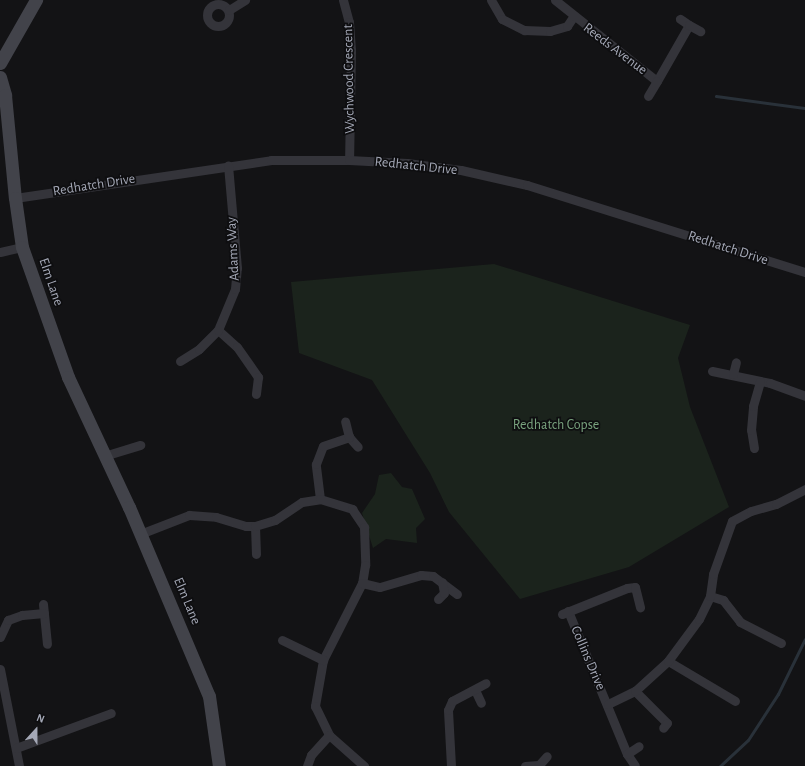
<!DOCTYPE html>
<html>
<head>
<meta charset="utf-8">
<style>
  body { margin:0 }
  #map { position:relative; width:805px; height:766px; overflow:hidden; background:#131315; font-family:"Alegreya Sans",sans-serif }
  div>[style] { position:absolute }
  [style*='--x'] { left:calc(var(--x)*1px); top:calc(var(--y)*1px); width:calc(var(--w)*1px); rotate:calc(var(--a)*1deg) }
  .green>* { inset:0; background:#1b231c }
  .stream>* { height:3px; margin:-1.5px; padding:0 1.5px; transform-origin:1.5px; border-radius:1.5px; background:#293139 }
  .street>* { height:9px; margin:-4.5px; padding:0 4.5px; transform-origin:4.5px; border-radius:4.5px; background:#34343a }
  .street>.ring { margin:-4.5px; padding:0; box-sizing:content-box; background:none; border:9px solid #34343a; border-radius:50% }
  .secondary>* { height:13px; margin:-6.5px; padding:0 6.5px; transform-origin:6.5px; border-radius:6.5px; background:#42434a }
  span { translate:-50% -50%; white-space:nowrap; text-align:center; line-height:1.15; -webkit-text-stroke:3.5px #0e0e10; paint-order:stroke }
  .street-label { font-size:14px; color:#a4a8b6 }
  .park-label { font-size:14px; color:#79a27e }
  .north { position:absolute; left:16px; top:710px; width:40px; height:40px; -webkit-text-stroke:3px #0e0e10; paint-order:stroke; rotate:21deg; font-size:11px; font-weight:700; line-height:16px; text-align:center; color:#a4a8b6 }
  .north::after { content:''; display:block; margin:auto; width:14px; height:18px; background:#a4a8b6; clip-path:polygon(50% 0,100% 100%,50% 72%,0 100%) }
</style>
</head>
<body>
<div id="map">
  <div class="green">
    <i style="clip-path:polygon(494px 264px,690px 325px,678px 358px,690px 407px,729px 507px,629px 567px,520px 599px,449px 512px,430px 473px,372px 380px,299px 353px,291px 282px)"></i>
    <i style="clip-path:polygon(391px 473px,402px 487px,412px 489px,425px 519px,416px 528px,417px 543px,386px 539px,373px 548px,362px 513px,375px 494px,379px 475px)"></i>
  </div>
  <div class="stream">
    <i style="--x:716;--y:96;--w:90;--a:7.7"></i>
    <i style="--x:720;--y:766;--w:38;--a:-43"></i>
    <i style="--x:748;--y:740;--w:55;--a:-56.9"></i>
    <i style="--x:778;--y:694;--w:61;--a:-63.9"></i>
  </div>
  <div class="street">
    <i style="--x:343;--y:0;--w:23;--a:75"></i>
    <i style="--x:349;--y:22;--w:28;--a:86"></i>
    <i style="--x:351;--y:50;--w:110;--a:91"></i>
    <i style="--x:491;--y:0;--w:22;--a:60"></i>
    <i style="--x:502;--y:19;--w:25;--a:27"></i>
    <i style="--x:524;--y:30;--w:26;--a:2"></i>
    <i style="--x:550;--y:31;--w:18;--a:-16"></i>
    <i style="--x:567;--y:26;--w:11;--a:-56"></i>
    <i style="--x:555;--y:0;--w:130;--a:38.5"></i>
    <i style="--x:657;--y:81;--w:64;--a:-60.3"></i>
    <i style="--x:689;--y:25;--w:11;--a:-146"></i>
    <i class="ring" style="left:207px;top:4px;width:13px;height:13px"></i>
    <i style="--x:229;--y:10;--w:19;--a:-32"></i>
    <i style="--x:689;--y:25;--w:13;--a:29"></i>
    <i style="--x:648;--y:96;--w:17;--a:-59"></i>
    <i style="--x:15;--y:198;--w:259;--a:-8.4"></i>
    <i style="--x:271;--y:160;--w:78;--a:0"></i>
    <i style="--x:349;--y:160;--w:58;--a:3"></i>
    <i style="--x:407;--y:163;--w:54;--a:7.4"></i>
    <i style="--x:461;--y:170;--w:68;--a:12.8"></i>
    <i style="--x:527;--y:185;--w:291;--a:17.4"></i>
    <i style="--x:0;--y:252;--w:23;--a:-13"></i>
    <i style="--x:218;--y:330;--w:25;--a:42"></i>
    <i style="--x:237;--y:347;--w:37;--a:55"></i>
    <i style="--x:258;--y:377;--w:17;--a:97"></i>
    <i style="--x:180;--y:361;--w:22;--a:-32"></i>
    <i style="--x:199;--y:349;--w:27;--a:-45"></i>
    <i style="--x:218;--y:330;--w:44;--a:-67.5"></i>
    <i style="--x:235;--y:289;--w:21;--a:-85"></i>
    <i style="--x:237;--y:268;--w:103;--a:-95"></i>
    <i style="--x:712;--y:371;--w:59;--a:11.7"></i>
    <i style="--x:770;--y:383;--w:37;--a:20"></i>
    <i style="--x:733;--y:374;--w:12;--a:-76"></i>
    <i style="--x:349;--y:437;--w:13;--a:48"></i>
    <i style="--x:754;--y:448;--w:18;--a:-99"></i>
    <i style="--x:751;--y:430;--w:24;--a:-85"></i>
    <i style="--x:753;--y:406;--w:25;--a:-74"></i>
    <i style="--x:104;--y:456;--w:38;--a:-17"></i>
    <i style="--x:320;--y:499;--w:35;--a:-97"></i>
    <i style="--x:316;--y:464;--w:19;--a:-69"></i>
    <i style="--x:323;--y:446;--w:28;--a:-19"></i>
    <i style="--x:349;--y:437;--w:16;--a:-104"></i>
    <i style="--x:255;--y:526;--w:28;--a:88"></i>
    <i style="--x:140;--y:534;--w:53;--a:-21.2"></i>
    <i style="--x:189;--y:515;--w:27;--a:4"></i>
    <i style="--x:216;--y:517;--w:31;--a:17"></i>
    <i style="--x:246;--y:526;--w:9;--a:0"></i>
    <i style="--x:255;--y:526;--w:21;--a:-17"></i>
    <i style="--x:275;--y:520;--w:32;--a:-34"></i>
    <i style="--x:302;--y:502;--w:18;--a:-9"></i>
    <i style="--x:320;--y:499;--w:34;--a:17"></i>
    <i style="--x:352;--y:509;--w:22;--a:56"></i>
    <i style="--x:364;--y:527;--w:38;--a:88"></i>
    <i style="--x:365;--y:565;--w:18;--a:99"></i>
    <i style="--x:362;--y:583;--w:86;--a:116.9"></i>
    <i style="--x:323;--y:660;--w:47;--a:99.9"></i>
    <i style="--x:315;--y:706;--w:32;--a:64"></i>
    <i style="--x:329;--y:735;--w:47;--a:41.5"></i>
    <i style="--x:362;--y:583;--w:18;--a:13"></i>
    <i style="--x:380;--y:587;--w:43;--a:-16.3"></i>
    <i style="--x:421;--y:575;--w:12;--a:5"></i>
    <i style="--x:433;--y:576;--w:30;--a:37"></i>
    <i style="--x:710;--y:596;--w:14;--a:17"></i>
    <i style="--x:723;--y:600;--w:28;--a:52"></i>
    <i style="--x:740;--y:622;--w:46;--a:27.1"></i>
    <i style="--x:438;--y:599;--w:8;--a:-45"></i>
    <i style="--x:444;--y:593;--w:11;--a:-100"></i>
    <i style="--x:43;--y:604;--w:40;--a:84.3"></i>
    <i style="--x:568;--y:611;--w:155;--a:67.6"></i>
    <i style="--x:627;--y:754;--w:14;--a:56"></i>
    <i style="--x:562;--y:614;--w:70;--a:-21.8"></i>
    <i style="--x:627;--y:588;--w:8;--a:-7"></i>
    <i style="--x:635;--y:587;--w:21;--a:76"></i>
    <i style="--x:0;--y:637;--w:19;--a:-65"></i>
    <i style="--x:8;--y:620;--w:15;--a:-20"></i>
    <i style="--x:22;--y:615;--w:22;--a:-5"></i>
    <i style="--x:282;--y:640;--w:46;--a:26"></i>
    <i style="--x:668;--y:661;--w:78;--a:30.8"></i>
    <i style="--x:0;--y:669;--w:99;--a:78.9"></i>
    <i style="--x:475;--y:690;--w:14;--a:65"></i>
    <i style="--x:635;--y:691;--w:45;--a:45"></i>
    <i style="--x:667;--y:723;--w:6;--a:129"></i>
    <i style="--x:608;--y:704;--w:30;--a:-26"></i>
    <i style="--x:635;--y:691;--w:45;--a:-42.3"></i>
    <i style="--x:668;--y:661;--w:52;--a:-53.6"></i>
    <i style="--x:699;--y:619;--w:25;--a:-64"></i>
    <i style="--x:710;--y:596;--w:22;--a:-82"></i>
    <i style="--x:713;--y:574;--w:56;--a:-70.3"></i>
    <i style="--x:732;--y:521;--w:21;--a:-28"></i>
    <i style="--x:751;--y:511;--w:26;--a:-16"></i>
    <i style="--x:776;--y:504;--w:33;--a:-27"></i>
    <i style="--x:16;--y:748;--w:101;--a:-20.2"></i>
    <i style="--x:627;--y:754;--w:14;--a:-34"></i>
    <i style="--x:307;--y:766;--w:12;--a:-70"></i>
    <i style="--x:311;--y:755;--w:27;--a:-48"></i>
    <i style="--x:451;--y:766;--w:56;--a:-93.1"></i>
    <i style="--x:448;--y:710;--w:10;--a:-66"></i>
    <i style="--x:452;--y:701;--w:38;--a:-28"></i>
    <i style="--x:525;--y:766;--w:13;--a:-4"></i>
    <i style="--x:538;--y:766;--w:13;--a:-48"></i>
  </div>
  <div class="secondary">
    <i style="--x:0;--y:63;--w:73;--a:-60.3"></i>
    <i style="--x:0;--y:77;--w:19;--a:74"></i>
    <i style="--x:5;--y:95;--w:103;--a:84.5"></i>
    <i style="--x:15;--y:198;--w:49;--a:81.9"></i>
    <i style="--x:22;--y:247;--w:138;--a:70.5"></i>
    <i style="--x:68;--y:377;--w:144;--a:64.9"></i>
    <i style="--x:129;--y:507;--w:205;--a:67.1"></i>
    <i style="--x:209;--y:696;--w:71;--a:81.9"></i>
  </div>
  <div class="street-label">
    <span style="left:615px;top:49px;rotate:37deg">Reeds Avenue</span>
    <span style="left:349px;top:79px;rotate:-91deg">Wychwood Crescent</span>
    <span style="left:416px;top:166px;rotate:6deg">Redhatch Drive</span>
    <span style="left:94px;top:185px;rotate:-9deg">Redhatch Drive</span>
    <span style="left:728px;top:248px;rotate:18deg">Redhatch Drive</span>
    <span style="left:233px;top:249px;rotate:-93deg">Adams Way</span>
    <span style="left:51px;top:282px;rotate:71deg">Elm Lane</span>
    <span style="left:187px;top:601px;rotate:67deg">Elm Lane</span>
    <span style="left:588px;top:658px;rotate:67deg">Collins Drive</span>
  </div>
  <div class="park-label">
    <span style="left:556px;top:425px">Redhatch Copse</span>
  </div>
  <div class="north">N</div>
</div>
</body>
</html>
